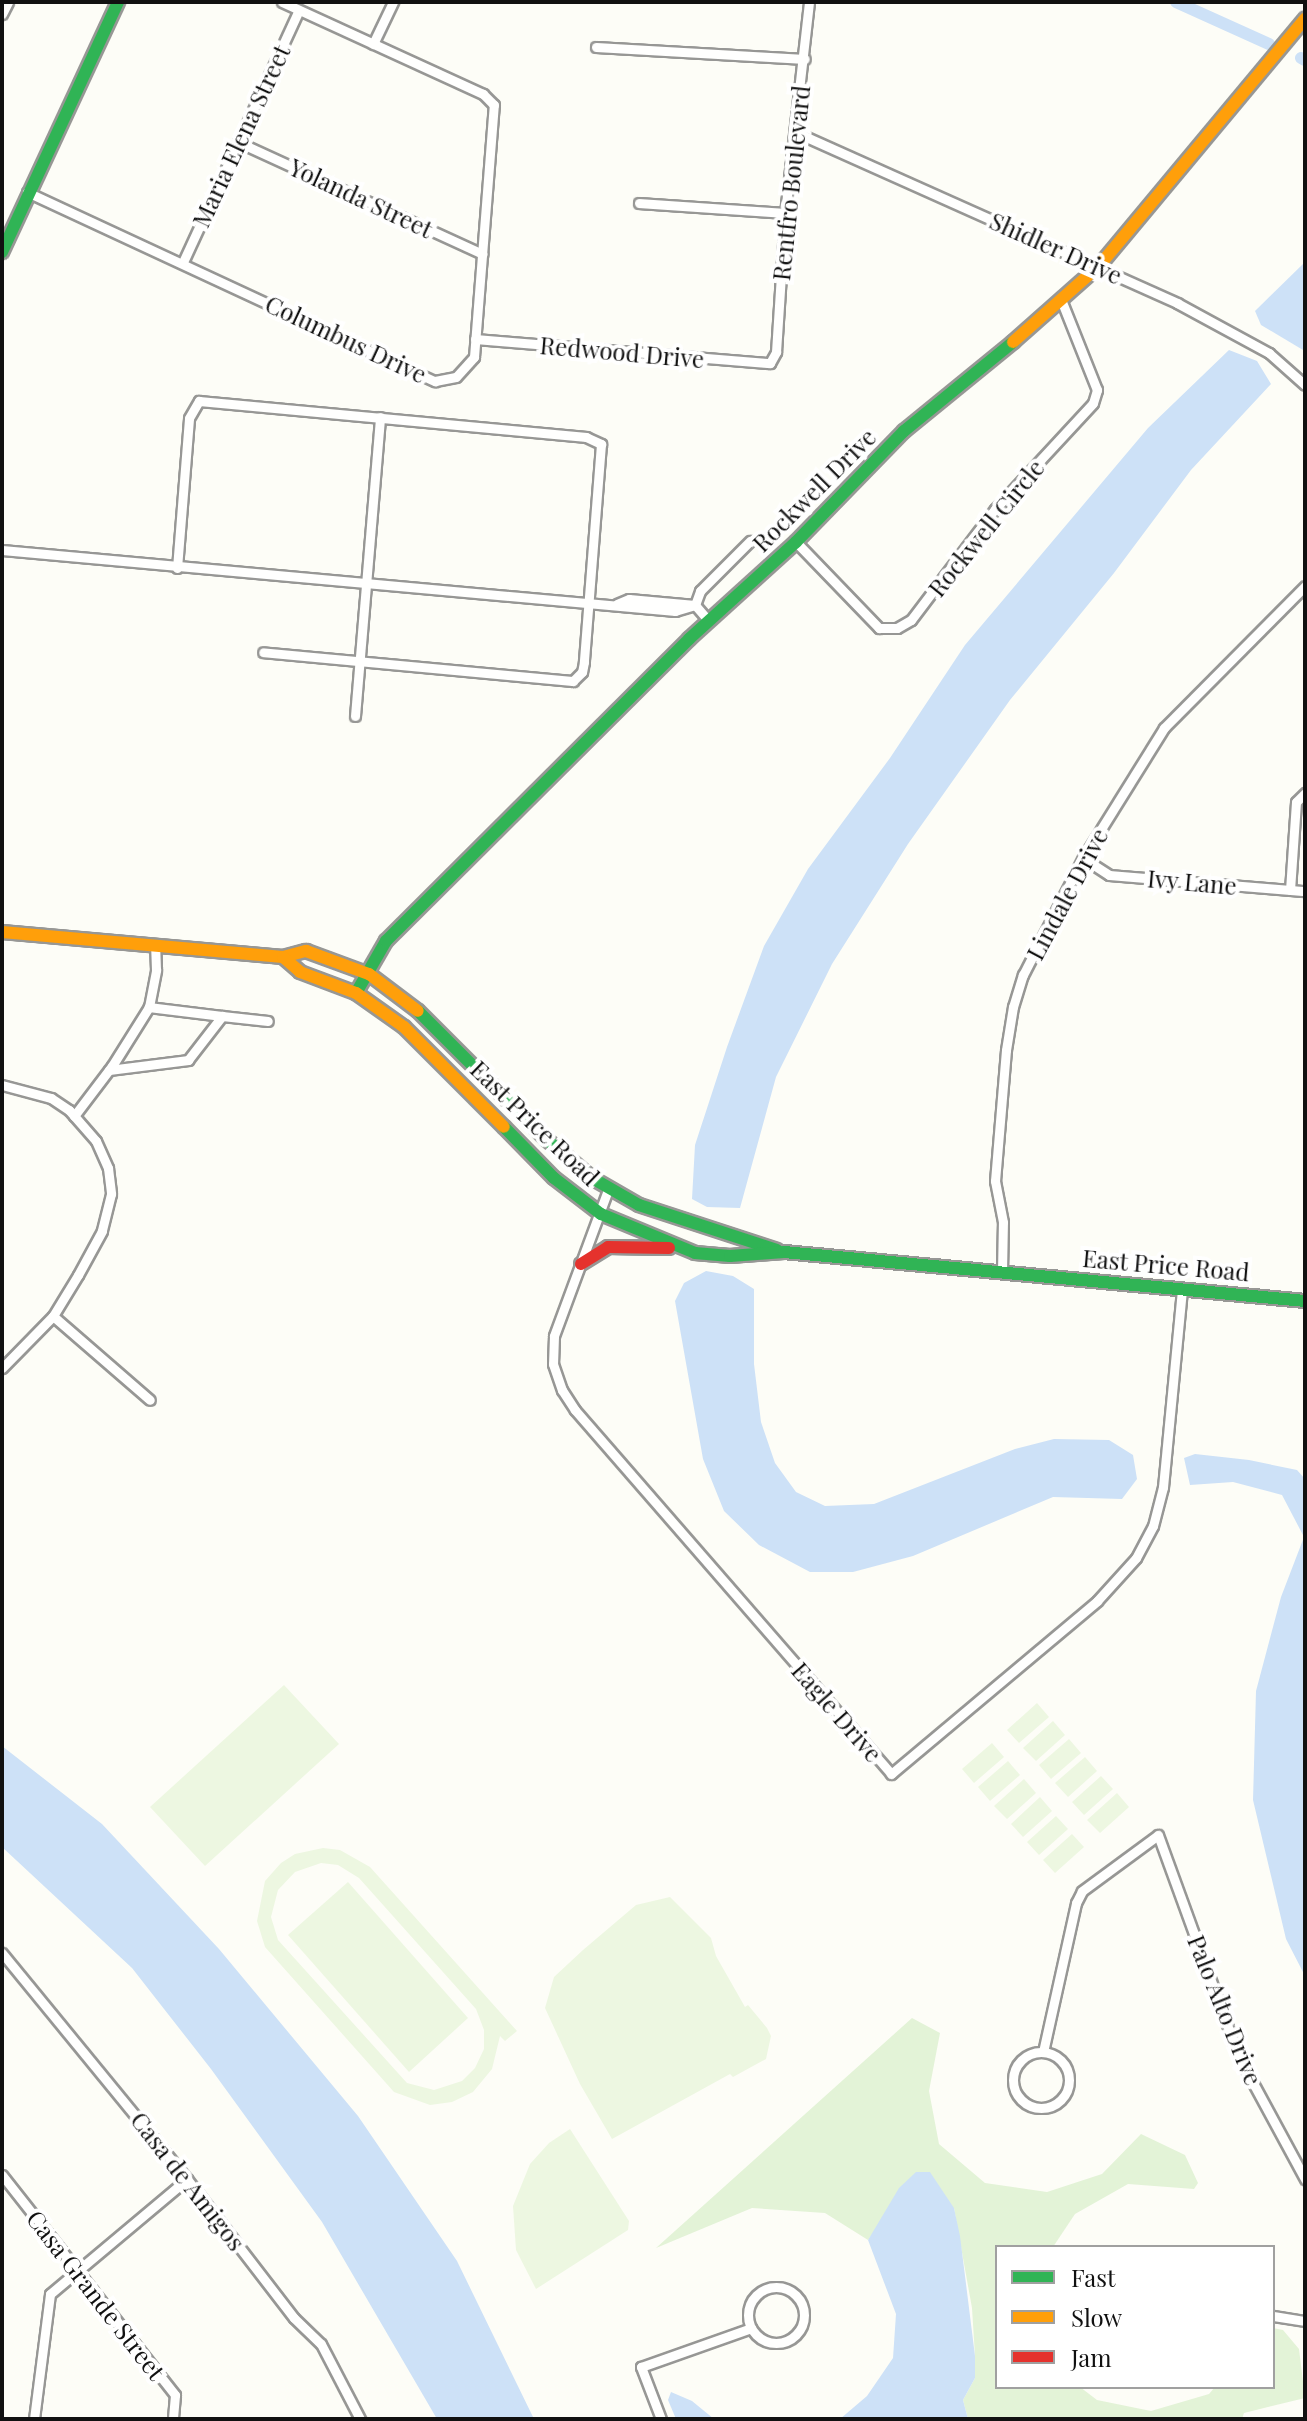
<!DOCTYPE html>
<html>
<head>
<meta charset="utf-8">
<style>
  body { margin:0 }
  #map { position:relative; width:1307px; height:2421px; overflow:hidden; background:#fdfdf7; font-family:"Playfair Display",serif }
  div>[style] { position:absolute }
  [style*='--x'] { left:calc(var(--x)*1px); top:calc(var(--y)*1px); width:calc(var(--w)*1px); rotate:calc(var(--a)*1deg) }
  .green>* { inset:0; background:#e3f3d7 }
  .pitch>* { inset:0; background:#edf7e1 }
  .water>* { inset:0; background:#cde1f7 }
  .canal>* { height:12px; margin:-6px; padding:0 6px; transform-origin:6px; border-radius:6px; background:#cde1f7 }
  .roads { filter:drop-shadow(2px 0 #979795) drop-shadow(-2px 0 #979795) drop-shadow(0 2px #979795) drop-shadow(0 -2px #979795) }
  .street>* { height:9px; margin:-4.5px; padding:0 4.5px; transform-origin:4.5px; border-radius:4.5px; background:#fffffe }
  .street>.ring { margin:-4.5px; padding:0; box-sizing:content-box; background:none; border:9px solid #fffffe; border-radius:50% }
  .fast>* { height:12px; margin:-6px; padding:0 6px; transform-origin:6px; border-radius:6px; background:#30b455 }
  .slow>* { height:12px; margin:-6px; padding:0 6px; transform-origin:6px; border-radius:6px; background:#ff9f0a }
  .jam>* { height:12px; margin:-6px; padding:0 6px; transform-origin:6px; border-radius:6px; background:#e5322d }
  span { translate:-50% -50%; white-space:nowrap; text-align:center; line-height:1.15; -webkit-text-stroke:8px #fff; paint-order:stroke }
  .street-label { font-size:24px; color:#111 }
  .frame { position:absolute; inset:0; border:4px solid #111; pointer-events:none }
  .legend { position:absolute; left:995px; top:2245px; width:280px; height:144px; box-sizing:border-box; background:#fff; border:2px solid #a0a0a0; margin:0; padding:10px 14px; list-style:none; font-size:24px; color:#111 }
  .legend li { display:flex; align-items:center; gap:16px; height:40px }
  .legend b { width:40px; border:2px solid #a0a0a0 }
</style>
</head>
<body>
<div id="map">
  <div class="green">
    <i style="clip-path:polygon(912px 2018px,940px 2033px,929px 2091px,939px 2144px,985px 2183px,1047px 2192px,1102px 2174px,1141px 2134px,1185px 2155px,1198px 2183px,1194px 2189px,1128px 2184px,1075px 2214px,1053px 2247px,997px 2247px,997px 2387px,1080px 2387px,1097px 2400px,1151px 2411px,1209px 2394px,1215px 2387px,1273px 2387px,1273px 2328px,1283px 2330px,1299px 2349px,1305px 2398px,1244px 2413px,1242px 2419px,968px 2419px,963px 2400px,975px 2378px,975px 2356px,972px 2308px,954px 2208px,878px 2226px,868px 2240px,825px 2213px,752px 2208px,656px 2248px)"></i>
  </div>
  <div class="pitch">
    <i style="clip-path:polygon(284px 1685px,339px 1744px,205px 1866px,150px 1807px)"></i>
    <i style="clip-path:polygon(1037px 1703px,1049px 1717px,1019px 1743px,1007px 1730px)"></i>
    <i style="clip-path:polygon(1053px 1721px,1065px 1735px,1036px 1761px,1023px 1748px)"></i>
    <i style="clip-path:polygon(1069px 1739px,1081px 1753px,1051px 1779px,1039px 1765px)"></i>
    <i style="clip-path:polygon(992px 1743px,1004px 1757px,974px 1783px,962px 1769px)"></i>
    <i style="clip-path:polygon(1085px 1757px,1097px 1771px,1068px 1797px,1055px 1783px)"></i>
    <i style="clip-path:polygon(1008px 1761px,1020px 1775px,990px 1801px,978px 1787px)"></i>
    <i style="clip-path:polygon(1101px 1776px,1113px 1789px,1084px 1815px,1072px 1802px)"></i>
    <i style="clip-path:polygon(1024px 1779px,1036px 1793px,1007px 1819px,994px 1806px)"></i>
    <i style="clip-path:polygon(1117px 1793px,1129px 1807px,1100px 1833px,1087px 1820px)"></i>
    <i style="clip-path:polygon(1040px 1797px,1052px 1811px,1023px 1837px,1011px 1824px)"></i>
    <i style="clip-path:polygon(1056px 1816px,1068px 1829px,1039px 1855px,1027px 1842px)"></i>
    <i style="clip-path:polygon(1072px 1834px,1084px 1847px,1055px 1873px,1043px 1860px)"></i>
    <i style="clip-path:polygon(evenodd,323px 1848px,340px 1850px,370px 1867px,517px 2031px,505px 2041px,500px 2036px,492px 2069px,473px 2092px,452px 2102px,430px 2105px,394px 2092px,265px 1947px,257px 1921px,265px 1881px,281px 1863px,295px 1854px,323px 1848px,321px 1863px,338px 1865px,359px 1878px,476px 2009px,484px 2030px,484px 2049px,475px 2068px,462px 2081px,434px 2090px,407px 2083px,278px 1940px,271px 1917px,278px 1890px,295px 1872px,321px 1863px)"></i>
    <i style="clip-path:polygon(348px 1882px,468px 2018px,409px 2072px,288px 1935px)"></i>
    <i style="clip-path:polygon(670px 1897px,711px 1938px,716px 1956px,745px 2007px,748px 2005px,767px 2028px,771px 2036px,766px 2059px,733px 2077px,730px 2074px,612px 2139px,580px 2084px,545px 2008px,554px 1977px,583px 1950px,636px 1905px)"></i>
    <i style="clip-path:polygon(570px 2129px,629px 2221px,628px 2230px,536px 2289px,516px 2250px,513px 2206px,530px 2164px,549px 2143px)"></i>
  </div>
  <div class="water">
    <i style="clip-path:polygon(1305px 262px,1305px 348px,1303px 350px,1261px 325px,1255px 311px)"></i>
    <i style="clip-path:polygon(1229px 350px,1257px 361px,1271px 384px,1191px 470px,1114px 573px,1010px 700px,908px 844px,832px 964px,776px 1077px,740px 1208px,707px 1207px,692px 1199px,695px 1145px,727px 1047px,764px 946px,808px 869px,890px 758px,965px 645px,1148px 428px)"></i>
    <i style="clip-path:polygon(706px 1271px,733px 1276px,754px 1289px,754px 1364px,761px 1422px,775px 1463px,796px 1492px,825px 1506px,874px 1504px,1015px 1449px,1054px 1439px,1109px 1440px,1133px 1455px,1137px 1479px,1122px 1499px,1053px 1497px,913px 1556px,853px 1572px,810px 1572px,759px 1545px,724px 1511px,703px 1459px,675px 1301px,684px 1283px)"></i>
    <i style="clip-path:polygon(1195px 1454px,1249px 1460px,1297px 1470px,1305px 1479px,1305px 1976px,1286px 1939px,1253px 1800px,1256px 1691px,1281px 1597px,1304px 1537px,1282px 1495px,1233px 1482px,1190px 1485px,1184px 1458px)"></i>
    <i style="clip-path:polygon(2px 1746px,102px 1824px,219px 1949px,358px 2116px,457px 2261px,534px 2419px,437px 2419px,322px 2222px,211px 2069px,132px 1968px,2px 1847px)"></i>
    <i style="clip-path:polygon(916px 2172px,930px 2172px,954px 2208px,960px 2236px,975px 2356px,975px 2378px,963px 2400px,968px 2419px,840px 2419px,867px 2396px,893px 2358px,896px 2314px,868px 2240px,899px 2188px)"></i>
    <i style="clip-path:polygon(671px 2392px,692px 2401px,714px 2419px,676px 2419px,668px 2400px)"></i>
  </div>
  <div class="canal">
    <i style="--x:1176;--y:2;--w:102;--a:24.3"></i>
    <i style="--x:1301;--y:58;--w:4;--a:27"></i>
  </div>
  <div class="roads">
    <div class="street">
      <i style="--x:2;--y:14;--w:13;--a:-63"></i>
      <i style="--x:373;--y:44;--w:47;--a:-64.5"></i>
      <i style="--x:596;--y:47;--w:209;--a:3.3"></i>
      <i style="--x:795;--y:132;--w:419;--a:24.1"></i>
      <i style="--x:1177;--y:303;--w:105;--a:28.5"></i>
      <i style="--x:1269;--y:353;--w:48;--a:41.6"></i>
      <i style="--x:238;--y:142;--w:269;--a:24.6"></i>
      <i style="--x:27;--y:192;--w:450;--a:24.9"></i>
      <i style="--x:435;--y:381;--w:21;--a:-11"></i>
      <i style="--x:456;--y:377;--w:27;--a:-48"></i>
      <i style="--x:474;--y:357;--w:253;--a:-85.5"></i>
      <i style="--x:494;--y:105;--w:16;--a:-135"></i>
      <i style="--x:483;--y:94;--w:221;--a:-155.4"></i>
      <i style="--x:639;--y:203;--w:146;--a:3.9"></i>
      <i style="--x:183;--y:262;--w:277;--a:-65.3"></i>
      <i style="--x:475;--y:339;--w:296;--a:4.7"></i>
      <i style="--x:770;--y:363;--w:13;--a:-61"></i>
      <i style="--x:776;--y:352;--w:139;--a:-86.3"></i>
      <i style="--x:785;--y:213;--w:212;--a:-83.5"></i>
      <i style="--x:796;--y:542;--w:120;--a:46"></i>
      <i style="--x:879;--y:628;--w:18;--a:0"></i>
      <i style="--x:897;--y:628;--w:16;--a:-30"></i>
      <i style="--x:911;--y:620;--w:139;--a:-52.9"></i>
      <i style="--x:995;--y:509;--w:144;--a:-47.2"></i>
      <i style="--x:1093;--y:403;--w:14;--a:-73"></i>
      <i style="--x:1097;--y:390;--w:95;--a:-111.7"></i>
      <i style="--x:2;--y:550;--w:676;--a:5.18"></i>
      <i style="--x:675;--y:611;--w:21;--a:-17"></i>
      <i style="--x:177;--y:568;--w:150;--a:-85.4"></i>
      <i style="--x:189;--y:418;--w:20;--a:-60"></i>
      <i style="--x:199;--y:401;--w:389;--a:5.3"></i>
      <i style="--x:586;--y:437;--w:17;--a:25"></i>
      <i style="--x:601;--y:444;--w:219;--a:94.5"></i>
      <i style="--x:584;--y:662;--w:10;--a:101"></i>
      <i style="--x:582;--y:672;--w:13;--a:135"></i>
      <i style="--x:573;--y:681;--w:311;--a:-174.7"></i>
      <i style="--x:617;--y:604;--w:13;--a:-23"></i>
      <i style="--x:629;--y:599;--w:66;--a:5.2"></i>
      <i style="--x:695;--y:605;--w:21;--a:49"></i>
      <i style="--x:695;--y:605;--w:15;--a:-70"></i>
      <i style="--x:700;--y:591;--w:71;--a:-45"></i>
      <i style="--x:355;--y:716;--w:300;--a:-85.2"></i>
      <i style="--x:1083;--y:858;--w:31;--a:33"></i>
      <i style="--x:1109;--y:875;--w:197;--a:4.7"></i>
      <i style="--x:1290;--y:890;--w:88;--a:-86.1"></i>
      <i style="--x:1296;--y:802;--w:13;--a:-45"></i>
      <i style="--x:222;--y:1016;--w:46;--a:6.2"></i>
      <i style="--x:109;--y:1070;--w:80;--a:-7.2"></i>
      <i style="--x:188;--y:1060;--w:56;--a:-52.3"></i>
      <i style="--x:222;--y:1016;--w:74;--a:-173"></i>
      <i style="--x:2;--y:1085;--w:51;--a:14.9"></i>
      <i style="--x:51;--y:1098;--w:22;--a:34"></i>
      <i style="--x:69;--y:1110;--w:41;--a:48.9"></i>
      <i style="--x:96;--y:1141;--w:30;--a:66"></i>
      <i style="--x:108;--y:1168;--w:26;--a:83"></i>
      <i style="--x:111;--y:1194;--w:38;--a:104"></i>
      <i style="--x:102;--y:1231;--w:50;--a:118.6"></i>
      <i style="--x:78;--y:1275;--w:48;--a:121.4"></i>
      <i style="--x:53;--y:1316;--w:73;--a:134.4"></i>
      <i style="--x:74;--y:1116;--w:63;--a:-52.8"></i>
      <i style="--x:112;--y:1066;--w:70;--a:-57.9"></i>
      <i style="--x:149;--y:1007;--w:38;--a:-79"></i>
      <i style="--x:156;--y:970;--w:24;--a:-92"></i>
      <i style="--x:609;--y:1187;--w:159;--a:110.3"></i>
      <i style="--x:554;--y:1336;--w:28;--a:92"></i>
      <i style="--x:553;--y:1364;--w:28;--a:71"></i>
      <i style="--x:562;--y:1390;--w:24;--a:57"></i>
      <i style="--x:575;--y:1410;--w:482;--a:49"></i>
      <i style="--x:891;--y:1774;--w:269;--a:-40"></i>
      <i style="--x:1097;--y:1601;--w:58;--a:-47.8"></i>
      <i style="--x:1136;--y:1558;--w:36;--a:-62"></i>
      <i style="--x:1153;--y:1526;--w:40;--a:-75.6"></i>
      <i style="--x:1163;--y:1487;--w:199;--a:-84.5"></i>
      <i style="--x:1002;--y:1272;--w:50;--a:-88.9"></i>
      <i style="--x:1003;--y:1222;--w:42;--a:-101"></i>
      <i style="--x:995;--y:1181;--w:131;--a:-85.2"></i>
      <i style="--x:1006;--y:1050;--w:44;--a:-80.8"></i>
      <i style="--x:1013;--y:1007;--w:34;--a:-73"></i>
      <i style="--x:1023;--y:975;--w:131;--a:-62.9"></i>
      <i style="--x:1083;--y:858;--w:153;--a:-58.1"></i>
      <i style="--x:1164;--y:728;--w:200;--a:-45.2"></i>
      <i style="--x:53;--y:1316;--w:128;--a:40.9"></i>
      <i style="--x:2;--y:1953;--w:292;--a:50.7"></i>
      <i style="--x:187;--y:2179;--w:175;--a:52.4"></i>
      <i style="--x:294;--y:2318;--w:37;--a:44"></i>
      <i style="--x:321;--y:2344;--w:85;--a:62.5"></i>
      <i style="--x:1043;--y:2052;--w:153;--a:-77.5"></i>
      <i style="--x:1076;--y:1903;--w:13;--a:-63"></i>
      <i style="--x:1082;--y:1891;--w:94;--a:-36.4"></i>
      <i style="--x:1158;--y:1835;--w:236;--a:70"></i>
      <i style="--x:1239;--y:2057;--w:139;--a:61.6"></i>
      <i class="ring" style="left:1013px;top:2052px;width:47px;height:47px"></i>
      <i style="--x:2;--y:2175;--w:280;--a:51.8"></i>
      <i style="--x:175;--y:2395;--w:24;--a:95"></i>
      <i class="ring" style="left:748px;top:2287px;width:47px;height:47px"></i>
      <i style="--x:1273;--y:2316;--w:30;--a:9"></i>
      <i style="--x:34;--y:2419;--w:126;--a:-82.7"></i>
      <i style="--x:50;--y:2294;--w:179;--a:-40"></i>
      <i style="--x:661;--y:2419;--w:56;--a:-111"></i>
      <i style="--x:641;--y:2367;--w:117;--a:-19.5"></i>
    </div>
    <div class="fast">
      <i style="--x:2;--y:252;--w:276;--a:-65.1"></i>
      <i style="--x:356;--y:993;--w:60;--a:-60"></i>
      <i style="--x:386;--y:941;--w:428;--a:-44.9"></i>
      <i style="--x:689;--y:639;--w:144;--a:-42.2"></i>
      <i style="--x:796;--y:542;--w:155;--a:-45.8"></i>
      <i style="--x:904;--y:431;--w:141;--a:-39.2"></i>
      <i style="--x:418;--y:1011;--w:181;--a:45"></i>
      <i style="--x:546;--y:1139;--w:60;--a:40.3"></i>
      <i style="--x:592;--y:1178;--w:54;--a:29.9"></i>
      <i style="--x:639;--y:1205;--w:145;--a:18.1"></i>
      <i style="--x:504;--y:1127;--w:71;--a:45.6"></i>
      <i style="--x:554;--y:1178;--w:59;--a:37.5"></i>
      <i style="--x:601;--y:1214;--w:102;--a:22.5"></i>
      <i style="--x:695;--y:1253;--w:35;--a:5"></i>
      <i style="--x:730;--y:1256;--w:54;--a:-4.2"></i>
      <i style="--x:784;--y:1252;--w:523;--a:5.37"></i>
    </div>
    <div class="slow">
      <i style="--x:1013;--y:342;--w:115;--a:-41.5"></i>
      <i style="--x:1099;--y:266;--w:322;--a:-50.2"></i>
      <i style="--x:2;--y:932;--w:282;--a:5.1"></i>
      <i style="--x:283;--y:957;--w:24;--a:-15"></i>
      <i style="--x:306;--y:951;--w:67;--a:20.1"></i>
      <i style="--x:369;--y:974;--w:61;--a:37.1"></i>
      <i style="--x:283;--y:957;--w:23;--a:41"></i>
      <i style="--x:300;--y:972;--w:60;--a:20.6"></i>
      <i style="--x:356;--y:993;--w:59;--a:35.3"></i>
      <i style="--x:404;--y:1027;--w:141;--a:45"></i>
    </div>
    <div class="jam">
      <i style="--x:581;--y:1264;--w:32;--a:-32"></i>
      <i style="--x:608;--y:1247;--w:61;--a:0.9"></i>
    </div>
  </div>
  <div class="street-label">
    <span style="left:241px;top:136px;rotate:-65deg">Maria Elena Street</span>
    <span style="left:791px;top:183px;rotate:-84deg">Rentfro Boulevard</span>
    <span style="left:361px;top:198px;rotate:25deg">Yolanda Street</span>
    <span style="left:1056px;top:248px;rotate:24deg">Shidler Drive</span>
    <span style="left:346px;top:339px;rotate:25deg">Columbus Drive</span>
    <span style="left:622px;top:352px;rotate:5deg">Redwood Drive</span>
    <span style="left:814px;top:490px;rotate:-45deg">Rockwell Drive</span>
    <span style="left:986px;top:528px;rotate:-51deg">Rockwell Circle</span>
    <span style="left:1192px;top:882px;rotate:5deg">Ivy Lane</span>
    <span style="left:1067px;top:894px;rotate:-62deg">Lindale Drive</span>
    <span style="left:535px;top:1123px;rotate:44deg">East Price Road</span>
    <span style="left:1166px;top:1265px;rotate:5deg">East Price Road</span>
    <span style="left:837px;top:1712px;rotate:49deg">Eagle Drive</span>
    <span style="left:1225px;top:2010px;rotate:68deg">Palo Alto Drive</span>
    <span style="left:188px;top:2181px;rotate:52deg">Casa de Amigos</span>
    <span style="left:96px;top:2295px;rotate:52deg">Casa Grande Street</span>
  </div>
  <div class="frame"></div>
  <ul class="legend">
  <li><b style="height:10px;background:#30b455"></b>Fast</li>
  <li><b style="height:10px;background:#ff9f0a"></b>Slow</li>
  <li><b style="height:10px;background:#e5322d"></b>Jam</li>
  </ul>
</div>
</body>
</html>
